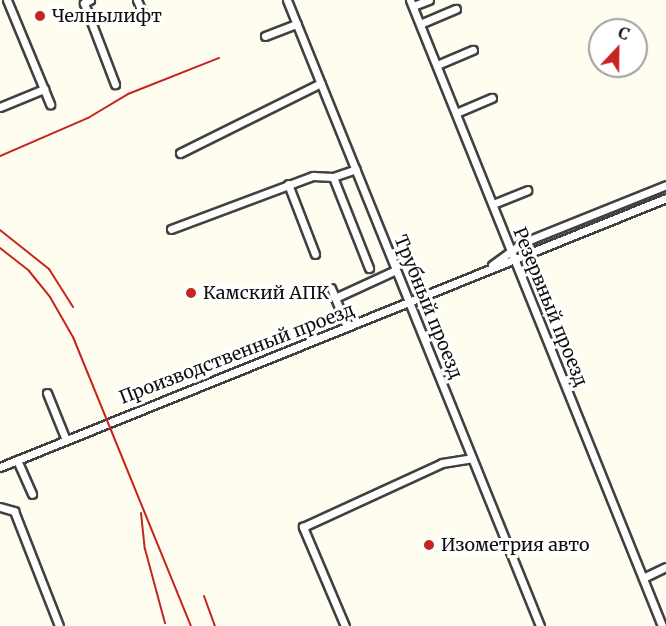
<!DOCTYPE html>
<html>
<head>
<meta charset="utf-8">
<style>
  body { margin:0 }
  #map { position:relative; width:666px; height:626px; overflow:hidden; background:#fffdef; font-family:Merriweather,serif }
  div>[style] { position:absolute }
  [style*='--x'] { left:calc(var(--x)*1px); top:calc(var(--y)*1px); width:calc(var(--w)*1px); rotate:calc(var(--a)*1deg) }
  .green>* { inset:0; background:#ceecb6 }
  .roads { filter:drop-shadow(2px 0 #414141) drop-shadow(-2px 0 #414141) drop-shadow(0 2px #414141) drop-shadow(0 -2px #414141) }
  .minor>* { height:7px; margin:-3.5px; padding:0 3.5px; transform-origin:3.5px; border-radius:3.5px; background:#fff }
  .rail>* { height:2px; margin:-1px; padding:0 1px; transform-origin:1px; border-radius:1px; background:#c6241e }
  .dots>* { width:16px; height:16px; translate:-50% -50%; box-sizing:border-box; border:3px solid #fff; border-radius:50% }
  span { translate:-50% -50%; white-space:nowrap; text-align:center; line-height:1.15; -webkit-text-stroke:6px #fff; paint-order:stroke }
  .poi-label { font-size:18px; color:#0e0e0e }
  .left { translate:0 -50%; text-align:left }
  .street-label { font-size:18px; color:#0e0e0e }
  .north { position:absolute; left:588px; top:18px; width:60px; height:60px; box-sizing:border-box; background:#fff; border:2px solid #9f9f9f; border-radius:50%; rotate:22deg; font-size:16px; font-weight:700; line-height:24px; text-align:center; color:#0e0e0e }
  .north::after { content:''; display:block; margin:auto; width:21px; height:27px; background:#c6241e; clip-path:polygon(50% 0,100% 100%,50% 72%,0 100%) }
</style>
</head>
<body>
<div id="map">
  <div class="green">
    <i style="clip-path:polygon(646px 196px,648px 201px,527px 250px,525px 246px)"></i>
  </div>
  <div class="roads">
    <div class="minor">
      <i style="--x:7;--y:0;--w:113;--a:67.5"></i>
      <i style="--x:90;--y:0;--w:7;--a:153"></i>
      <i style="--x:84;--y:3;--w:87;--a:69.1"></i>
      <i style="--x:137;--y:0;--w:15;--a:67"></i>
      <i style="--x:287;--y:0;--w:675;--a:67.99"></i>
      <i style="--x:410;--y:0;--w:675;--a:68.07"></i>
      <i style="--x:413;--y:6;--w:17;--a:-21"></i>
      <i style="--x:420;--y:24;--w:39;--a:-23"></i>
      <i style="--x:265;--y:36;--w:34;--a:-21"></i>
      <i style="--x:437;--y:65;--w:39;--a:-23"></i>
      <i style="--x:0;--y:107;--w:48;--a:-22.2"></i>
      <i style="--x:456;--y:113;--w:39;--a:-23"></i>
      <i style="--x:180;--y:153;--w:157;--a:-26.4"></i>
      <i style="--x:333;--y:177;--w:98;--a:68.4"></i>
      <i style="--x:288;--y:184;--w:75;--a:68.9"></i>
      <i style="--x:493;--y:204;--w:37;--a:-22"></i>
      <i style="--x:171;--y:229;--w:152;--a:-20.5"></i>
      <i style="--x:313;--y:176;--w:20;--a:3"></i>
      <i style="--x:333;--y:177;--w:24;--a:-19"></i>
      <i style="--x:492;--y:265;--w:37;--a:-36"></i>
      <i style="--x:522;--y:243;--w:155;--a:-21.9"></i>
      <i style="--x:331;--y:288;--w:42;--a:67.7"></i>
      <i style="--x:335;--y:298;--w:67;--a:-24.7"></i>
      <i style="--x:47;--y:393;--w:51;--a:68"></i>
      <i style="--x:17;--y:460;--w:37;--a:66"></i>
      <i style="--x:0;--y:467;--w:718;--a:-21.99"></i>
      <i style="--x:0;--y:507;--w:15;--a:16"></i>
      <i style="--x:14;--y:511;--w:123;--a:68.6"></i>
      <i style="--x:643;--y:578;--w:25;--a:-26"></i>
      <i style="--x:345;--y:626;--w:108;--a:-113"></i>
      <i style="--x:303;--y:527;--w:153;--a:-24.7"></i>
      <i style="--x:442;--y:463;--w:30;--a:-9"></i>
    </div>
  </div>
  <div class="rail">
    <i style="--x:0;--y:156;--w:96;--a:-23.4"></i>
    <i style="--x:88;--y:118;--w:47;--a:-31"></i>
    <i style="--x:128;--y:94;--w:98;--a:-21.6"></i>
    <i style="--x:0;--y:230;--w:63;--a:38.5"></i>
    <i style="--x:49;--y:269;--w:45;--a:57.7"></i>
    <i style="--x:0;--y:248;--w:37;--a:38"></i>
    <i style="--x:29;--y:271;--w:33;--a:51"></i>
    <i style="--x:50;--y:297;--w:46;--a:60.1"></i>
    <i style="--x:73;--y:337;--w:312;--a:67.8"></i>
    <i style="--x:141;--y:513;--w:36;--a:84"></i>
    <i style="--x:145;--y:549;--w:77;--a:74.9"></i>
    <i style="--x:204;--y:596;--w:32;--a:70"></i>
  </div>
  <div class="dots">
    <i style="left:40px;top:16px;background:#c6241e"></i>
    <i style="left:191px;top:293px;background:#c6241e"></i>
    <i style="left:429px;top:545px;background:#c6241e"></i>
  </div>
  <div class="poi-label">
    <span class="left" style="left:52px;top:16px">Челнылифт</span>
    <span class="left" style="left:203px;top:293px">Камский АПК</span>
    <span class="left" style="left:441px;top:545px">Изометрия авто</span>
  </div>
  <div class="street-label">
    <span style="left:428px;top:307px;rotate:68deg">Трубный проезд</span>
    <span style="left:550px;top:307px;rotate:68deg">Резервный проезд</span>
    <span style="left:237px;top:354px;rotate:-21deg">Производственный проезд</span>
  </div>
  <div class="north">С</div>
</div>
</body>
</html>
